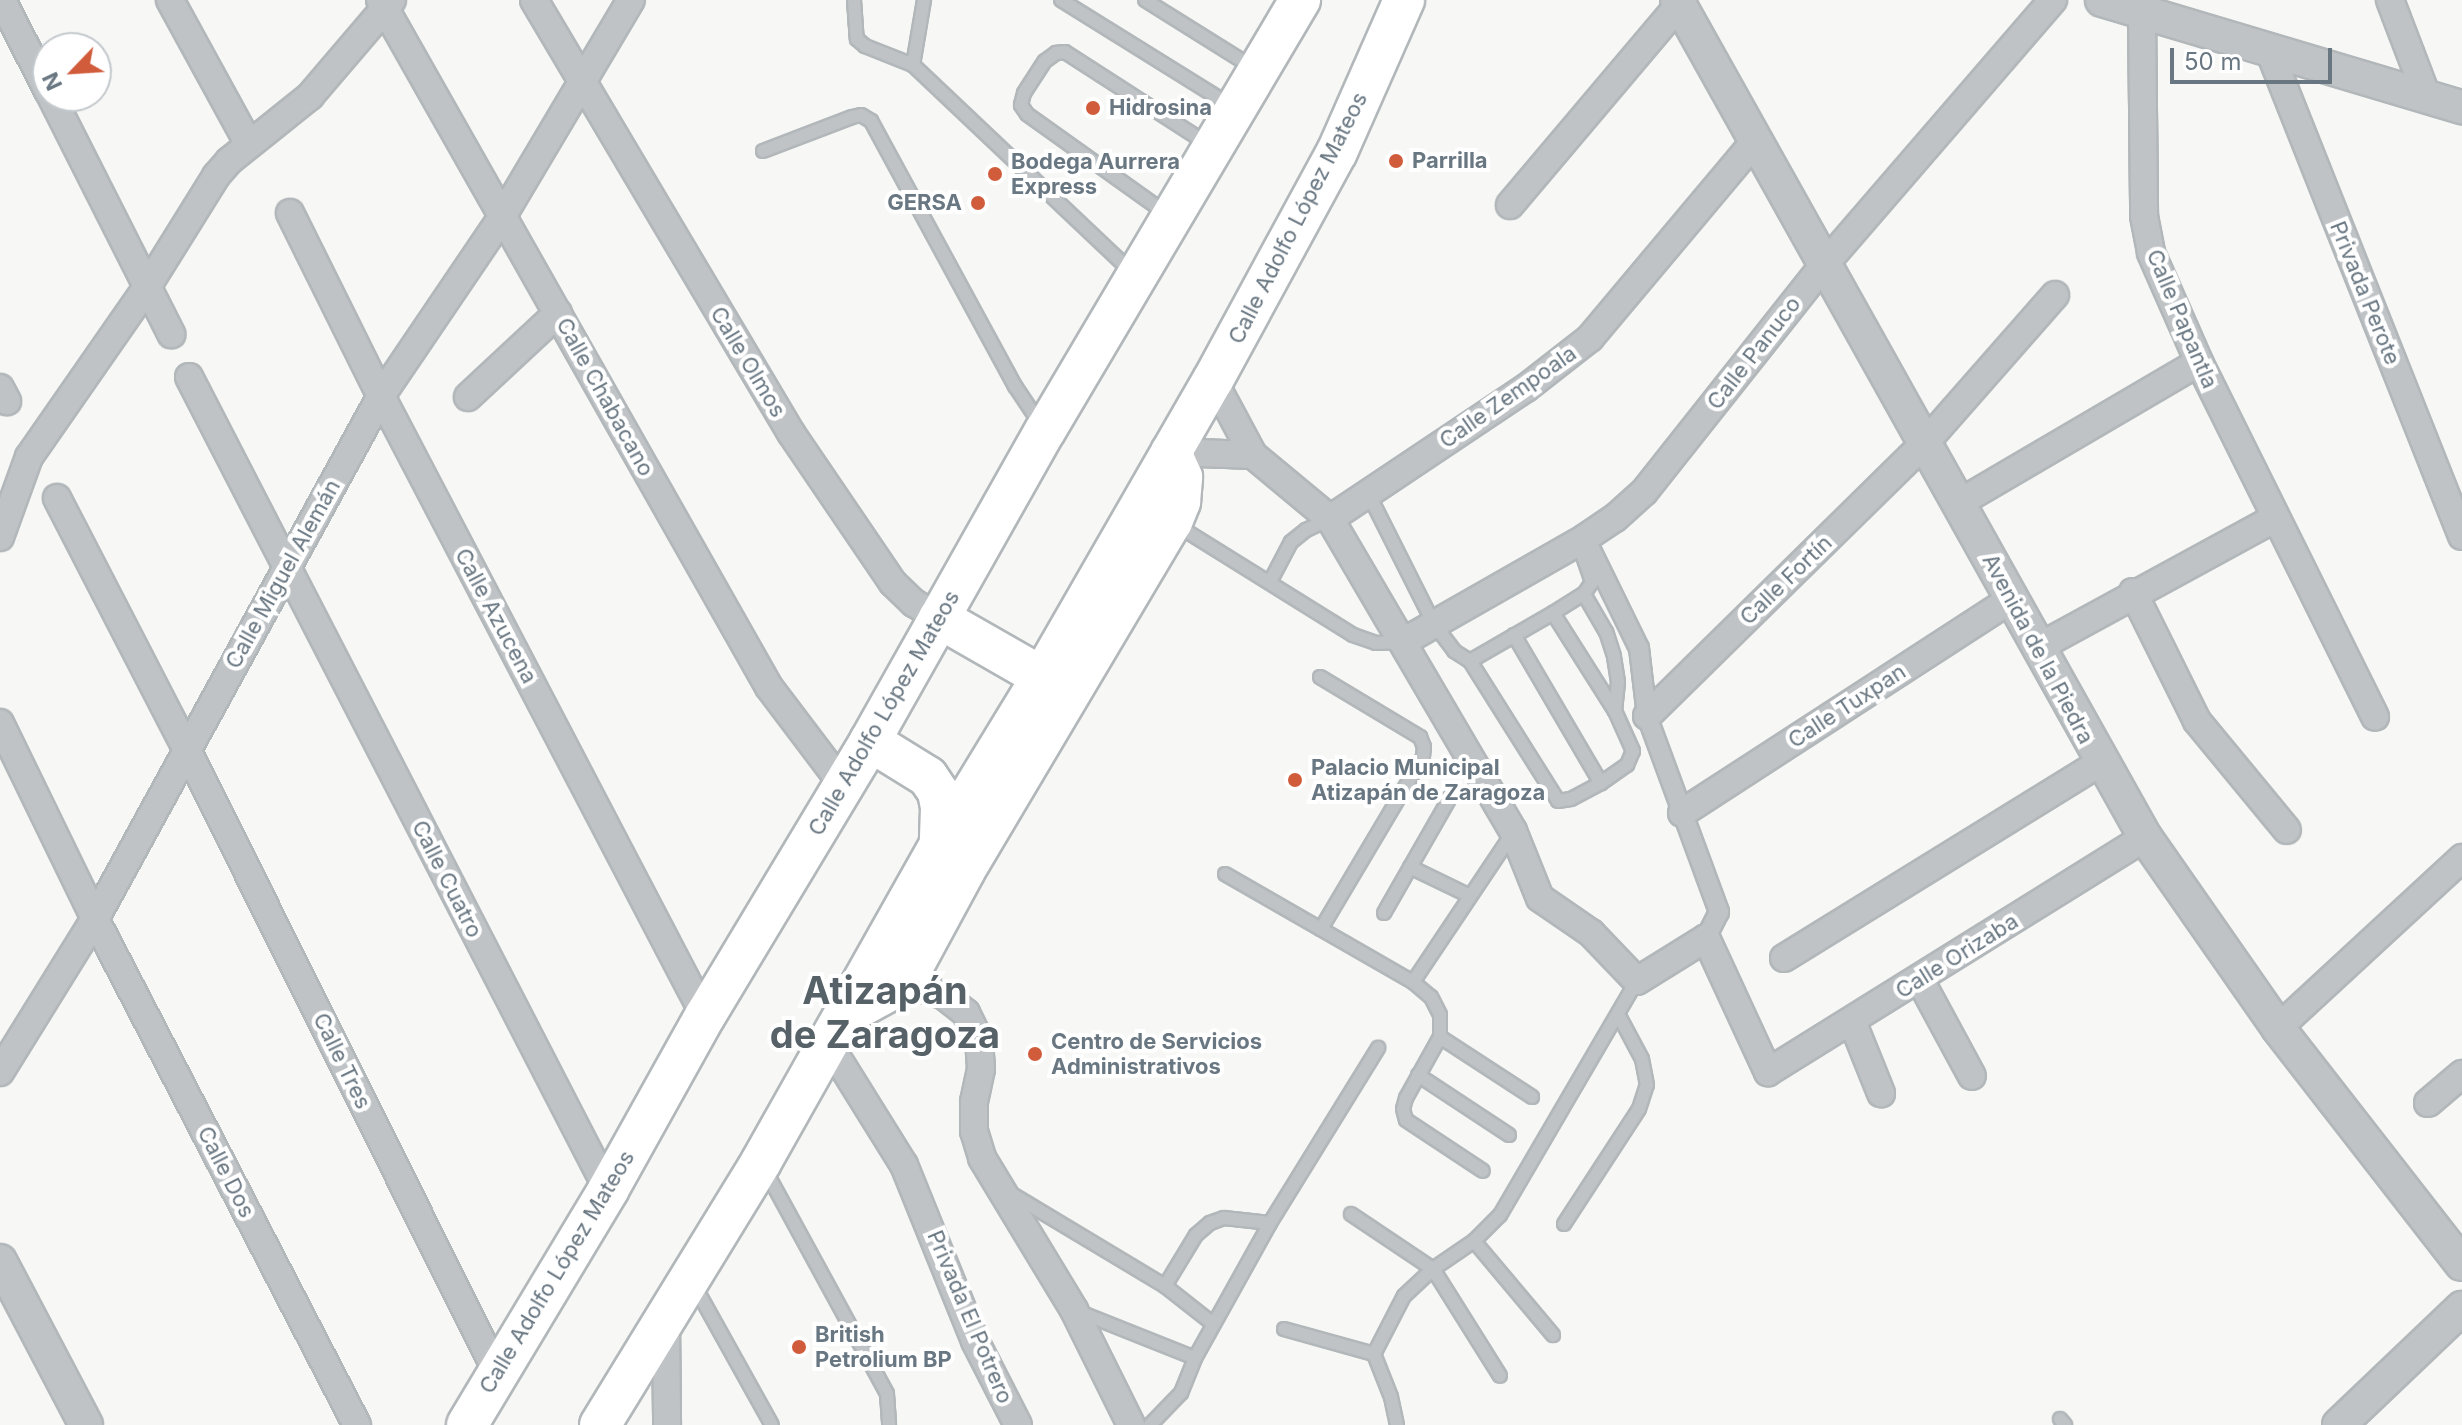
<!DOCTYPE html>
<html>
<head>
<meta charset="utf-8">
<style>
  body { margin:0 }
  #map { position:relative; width:2462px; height:1425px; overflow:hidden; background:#f7f7f5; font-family:Inter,sans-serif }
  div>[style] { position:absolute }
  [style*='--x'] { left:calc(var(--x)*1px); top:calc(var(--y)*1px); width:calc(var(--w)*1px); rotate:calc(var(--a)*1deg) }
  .roads { filter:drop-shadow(2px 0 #b2b7ba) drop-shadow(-2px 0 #b2b7ba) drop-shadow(0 2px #b2b7ba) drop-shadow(0 -2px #b2b7ba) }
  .service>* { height:12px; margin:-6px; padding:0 6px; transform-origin:6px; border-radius:6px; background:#bfc3c6 }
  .pedestrian>* { height:18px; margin:-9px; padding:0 9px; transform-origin:9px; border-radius:9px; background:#bfc3c6 }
  .minor>* { height:26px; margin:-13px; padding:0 13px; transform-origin:13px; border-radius:13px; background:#bfc3c6 }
  .tertiary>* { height:32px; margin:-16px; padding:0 16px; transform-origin:16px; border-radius:16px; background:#bfc3c6 }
  .primary>* { height:40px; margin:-20px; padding:0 20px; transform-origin:20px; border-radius:20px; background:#fff }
  .dots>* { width:22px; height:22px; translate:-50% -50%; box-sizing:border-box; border:4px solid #fff; border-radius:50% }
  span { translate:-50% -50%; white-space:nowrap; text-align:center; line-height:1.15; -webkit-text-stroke:8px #fff; paint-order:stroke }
  .poi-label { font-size:22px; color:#697782; font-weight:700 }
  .left { translate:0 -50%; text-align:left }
  .right { translate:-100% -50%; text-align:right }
  .street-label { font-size:22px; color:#697782 }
  .town-label { font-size:38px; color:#566168; font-weight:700 }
  .north { position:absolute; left:32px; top:32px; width:80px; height:80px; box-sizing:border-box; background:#fff; border:2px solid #c3c9cd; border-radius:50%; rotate:245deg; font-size:22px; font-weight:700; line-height:32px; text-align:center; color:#697782 }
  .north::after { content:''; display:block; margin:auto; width:28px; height:36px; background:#d15c3b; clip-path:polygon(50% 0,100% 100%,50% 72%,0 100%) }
  .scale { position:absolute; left:2170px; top:48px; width:162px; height:36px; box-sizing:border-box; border:4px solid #697782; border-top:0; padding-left:10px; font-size:24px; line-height:28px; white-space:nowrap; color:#697782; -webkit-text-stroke:6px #fff; paint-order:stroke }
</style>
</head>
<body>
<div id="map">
  <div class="roads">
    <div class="service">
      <i style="--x:854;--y:0;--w:39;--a:86"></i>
      <i style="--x:857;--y:39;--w:11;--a:41"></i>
      <i style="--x:865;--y:46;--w:52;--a:21.6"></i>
      <i style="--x:913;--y:65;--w:303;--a:43.4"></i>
      <i style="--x:1061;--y:0;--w:200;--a:31.9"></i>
      <i style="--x:1145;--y:0;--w:128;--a:32"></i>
      <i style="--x:913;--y:65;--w:66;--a:-80.4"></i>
      <i style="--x:763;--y:151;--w:95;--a:-20.9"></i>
      <i style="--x:852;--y:117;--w:9;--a:-13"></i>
      <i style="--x:861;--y:115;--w:12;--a:31"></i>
      <i style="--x:871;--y:121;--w:302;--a:61.5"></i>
      <i style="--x:1015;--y:386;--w:47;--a:56.3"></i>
      <i style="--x:1167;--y:214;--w:172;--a:-144.5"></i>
      <i style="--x:1027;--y:114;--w:11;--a:-124"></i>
      <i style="--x:1021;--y:105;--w:12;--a:-76"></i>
      <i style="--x:1024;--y:93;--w:38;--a:-57"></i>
      <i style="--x:1045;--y:61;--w:14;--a:-36"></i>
      <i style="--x:1056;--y:53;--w:9;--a:-6"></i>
      <i style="--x:1065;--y:52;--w:170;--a:32.8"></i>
      <i style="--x:1368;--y:493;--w:147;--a:63.3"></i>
      <i style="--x:1434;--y:624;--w:34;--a:53"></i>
      <i style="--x:1454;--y:651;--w:19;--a:32"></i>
      <i style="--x:1470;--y:661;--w:165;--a:57.8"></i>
      <i style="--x:1558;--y:801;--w:13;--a:-9"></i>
      <i style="--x:1571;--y:799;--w:34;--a:-28"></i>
      <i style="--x:1601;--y:783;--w:32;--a:-35"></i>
      <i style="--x:1627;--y:765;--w:15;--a:-67"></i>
      <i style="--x:1633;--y:751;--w:44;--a:-114.2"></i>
      <i style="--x:1615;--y:711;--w:29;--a:-84"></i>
      <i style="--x:1618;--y:682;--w:26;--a:-99"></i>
      <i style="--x:1614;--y:656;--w:25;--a:-108"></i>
      <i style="--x:1606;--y:632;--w:44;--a:-120.1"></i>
      <i style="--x:1584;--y:594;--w:14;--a:-56"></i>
      <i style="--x:1592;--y:582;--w:42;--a:-109.3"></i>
      <i style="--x:1178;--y:526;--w:206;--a:31.9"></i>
      <i style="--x:1353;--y:635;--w:24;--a:19"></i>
      <i style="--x:1376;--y:643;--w:27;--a:-2"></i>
      <i style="--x:1270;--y:582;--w:45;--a:-62.3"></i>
      <i style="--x:1291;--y:542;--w:19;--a:-39"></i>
      <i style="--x:1306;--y:530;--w:26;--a:-25"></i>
      <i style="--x:1553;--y:613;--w:36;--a:-32"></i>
      <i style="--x:1514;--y:635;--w:172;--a:59.6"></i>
      <i style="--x:1470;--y:661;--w:96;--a:-30"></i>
      <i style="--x:1553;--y:613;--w:116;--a:57.7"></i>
      <i style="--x:1320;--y:677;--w:117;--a:31"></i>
      <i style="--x:1420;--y:737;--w:11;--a:68"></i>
      <i style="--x:1424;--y:747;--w:10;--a:96"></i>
      <i style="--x:1423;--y:757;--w:200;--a:120.7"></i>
      <i style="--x:1410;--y:867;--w:64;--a:25.8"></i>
      <i style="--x:1225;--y:874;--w:217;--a:29.9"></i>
      <i style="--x:1413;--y:982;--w:23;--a:40"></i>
      <i style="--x:1431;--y:997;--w:20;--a:63"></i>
      <i style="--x:1440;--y:1015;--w:22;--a:90"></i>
      <i style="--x:1440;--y:1037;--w:110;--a:33.1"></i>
      <i style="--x:1384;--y:913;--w:135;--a:-60.2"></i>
      <i style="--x:1413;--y:982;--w:178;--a:-56.2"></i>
      <i style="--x:1440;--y:1037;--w:70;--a:119.1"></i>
      <i style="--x:1406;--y:1098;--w:11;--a:105"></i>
      <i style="--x:1403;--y:1109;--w:11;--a:75"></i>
      <i style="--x:1406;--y:1120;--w:92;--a:33.5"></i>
      <i style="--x:1418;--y:1075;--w:109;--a:33.4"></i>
      <i style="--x:764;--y:1168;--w:257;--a:61.4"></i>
      <i style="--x:887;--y:1394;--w:31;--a:86"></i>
      <i style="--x:1010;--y:1193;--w:181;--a:31"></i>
      <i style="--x:1165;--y:1286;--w:60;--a:-58.7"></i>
      <i style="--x:1196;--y:1235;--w:18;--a:-41"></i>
      <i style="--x:1210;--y:1223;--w:15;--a:-20"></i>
      <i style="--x:1224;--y:1218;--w:46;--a:6.2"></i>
      <i style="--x:1351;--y:1214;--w:99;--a:33.9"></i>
      <i style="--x:1433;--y:1269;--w:126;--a:57.9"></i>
      <i style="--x:1564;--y:1224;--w:137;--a:-56.9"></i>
      <i style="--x:1639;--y:1109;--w:25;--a:-72"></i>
      <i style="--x:1647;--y:1085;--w:26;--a:-101"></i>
      <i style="--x:1642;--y:1059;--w:49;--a:-118.1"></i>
      <i style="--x:1474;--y:1241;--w:123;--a:50"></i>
      <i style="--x:694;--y:1285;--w:160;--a:60.9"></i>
      <i style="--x:1165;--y:1286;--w:60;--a:38.2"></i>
      <i style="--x:1077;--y:1311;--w:127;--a:21.7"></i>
      <i style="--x:1195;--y:1358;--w:154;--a:-60.9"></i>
      <i style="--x:1270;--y:1223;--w:206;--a:-58.3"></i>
      <i style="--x:1284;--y:1329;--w:93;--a:15.5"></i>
      <i style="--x:1374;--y:1354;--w:65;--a:-62.7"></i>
      <i style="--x:1404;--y:1296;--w:40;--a:-43"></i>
      <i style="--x:1433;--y:1269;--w:50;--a:-34.3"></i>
      <i style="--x:1474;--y:1241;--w:37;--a:-45"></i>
      <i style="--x:1500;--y:1215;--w:271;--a:-59.7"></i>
      <i style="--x:1374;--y:1354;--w:46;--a:68.4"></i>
      <i style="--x:1391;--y:1397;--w:29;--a:78"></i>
      <i style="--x:2060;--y:1419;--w:8;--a:50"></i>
      <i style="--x:1150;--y:1425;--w:45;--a:-45.9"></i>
      <i style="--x:1181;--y:1393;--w:38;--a:-68"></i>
    </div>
    <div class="pedestrian">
      <i style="--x:1585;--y:538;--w:123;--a:63.9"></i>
      <i style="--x:1639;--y:648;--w:68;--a:83.3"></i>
      <i style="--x:1647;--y:716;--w:209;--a:69.8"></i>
      <i style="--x:1719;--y:912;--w:29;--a:117"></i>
    </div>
    <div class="minor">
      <i style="--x:2;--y:0;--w:102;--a:63.2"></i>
      <i style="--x:170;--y:0;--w:164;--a:61.3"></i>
      <i style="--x:380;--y:0;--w:789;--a:60.48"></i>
      <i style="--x:769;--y:687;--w:123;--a:52.9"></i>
      <i style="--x:534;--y:0;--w:504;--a:59.31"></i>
      <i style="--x:791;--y:433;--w:181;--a:55.8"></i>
      <i style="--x:893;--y:583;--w:29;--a:44"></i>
      <i style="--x:914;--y:603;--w:29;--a:31"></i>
      <i style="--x:2390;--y:0;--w:104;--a:69.1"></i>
      <i style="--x:2142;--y:12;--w:204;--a:89.4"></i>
      <i style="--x:2144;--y:216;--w:38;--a:79"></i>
      <i style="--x:2151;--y:253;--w:119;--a:66.2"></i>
      <i style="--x:2199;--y:362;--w:396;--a:63.6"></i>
      <i style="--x:2269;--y:50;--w:523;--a:68.34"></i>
      <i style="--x:51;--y:96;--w:267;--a:63.2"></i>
      <i style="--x:1510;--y:205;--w:263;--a:-49.8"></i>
      <i style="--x:290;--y:213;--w:204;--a:63.6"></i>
      <i style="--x:381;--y:396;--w:700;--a:62.41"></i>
      <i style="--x:189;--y:377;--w:915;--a:62.73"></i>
      <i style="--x:1213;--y:380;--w:85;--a:61.9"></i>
      <i style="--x:1253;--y:455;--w:100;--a:39.7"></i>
      <i style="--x:1330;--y:519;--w:362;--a:59.6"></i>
      <i style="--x:1513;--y:831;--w:72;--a:68.1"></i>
      <i style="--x:1540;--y:898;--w:62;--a:34.5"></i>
      <i style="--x:1591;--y:933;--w:66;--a:46.2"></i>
      <i style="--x:1637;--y:981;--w:81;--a:-31.9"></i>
      <i style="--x:1706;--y:938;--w:148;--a:65.2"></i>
      <i style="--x:1768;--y:1072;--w:444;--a:-31.9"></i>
      <i style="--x:0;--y:388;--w:15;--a:62"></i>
      <i style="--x:468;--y:397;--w:123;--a:-43"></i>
      <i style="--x:1171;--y:452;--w:82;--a:2.1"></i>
      <i style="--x:57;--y:498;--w:284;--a:62.7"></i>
      <i style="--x:187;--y:750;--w:695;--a:63.51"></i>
      <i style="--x:1959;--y:503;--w:278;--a:-30.4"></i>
      <i style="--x:1330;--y:519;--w:236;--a:-33.8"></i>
      <i style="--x:1526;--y:388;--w:81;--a:-38"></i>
      <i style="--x:1590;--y:338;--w:258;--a:-50"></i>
      <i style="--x:0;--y:537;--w:85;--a:-70.1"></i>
      <i style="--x:29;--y:457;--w:207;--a:-55.2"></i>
      <i style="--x:147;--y:287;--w:131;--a:-58.1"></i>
      <i style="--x:216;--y:176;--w:20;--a:-49"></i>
      <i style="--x:229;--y:161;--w:104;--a:-38.7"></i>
      <i style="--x:310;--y:96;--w:126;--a:-49.5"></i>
      <i style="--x:2133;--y:592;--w:144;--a:63.6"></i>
      <i style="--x:2197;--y:721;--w:141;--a:50.5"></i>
      <i style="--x:1403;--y:642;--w:210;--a:-29.7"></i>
      <i style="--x:1585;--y:538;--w:36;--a:-34"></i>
      <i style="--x:1615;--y:518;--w:39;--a:-42"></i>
      <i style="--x:1644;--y:492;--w:291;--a:-51.6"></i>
      <i style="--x:1825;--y:264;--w:349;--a:-49.2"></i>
      <i style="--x:2037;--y:648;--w:271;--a:-28.6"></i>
      <i style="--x:1647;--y:716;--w:390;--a:-44.5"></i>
      <i style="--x:1925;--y:443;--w:197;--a:-48.7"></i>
      <i style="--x:0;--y:723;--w:218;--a:64.1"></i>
      <i style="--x:95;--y:919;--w:570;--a:62.63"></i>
      <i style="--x:1682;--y:813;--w:392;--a:-33"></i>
      <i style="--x:1784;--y:958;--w:371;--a:-31.7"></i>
      <i style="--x:1920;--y:980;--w:109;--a:61.6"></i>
      <i style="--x:904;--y:983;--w:41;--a:17.1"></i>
      <i style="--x:943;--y:995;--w:29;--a:38"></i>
      <i style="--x:966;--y:1013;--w:30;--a:64"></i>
      <i style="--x:979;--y:1040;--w:29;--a:86"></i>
      <i style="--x:981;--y:1069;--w:34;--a:102"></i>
      <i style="--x:974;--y:1102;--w:29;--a:90"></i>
      <i style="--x:974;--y:1131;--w:28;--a:73"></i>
      <i style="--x:982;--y:1158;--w:178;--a:58.8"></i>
      <i style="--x:1074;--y:1310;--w:128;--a:63.6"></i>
      <i style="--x:1852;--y:1021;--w:78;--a:68.1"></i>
      <i style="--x:2278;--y:1028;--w:251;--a:-42.7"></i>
      <i style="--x:828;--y:1043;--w:144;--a:58.1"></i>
      <i style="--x:904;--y:1165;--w:190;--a:68"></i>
      <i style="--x:975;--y:1341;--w:94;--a:62.9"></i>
      <i style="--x:0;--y:1072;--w:180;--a:-58.2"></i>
      <i style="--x:95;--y:919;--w:596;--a:-61.33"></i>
      <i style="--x:381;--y:396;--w:216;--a:-55.9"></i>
      <i style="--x:502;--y:217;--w:252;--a:-59.3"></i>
      <i style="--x:2428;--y:1103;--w:45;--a:-40.5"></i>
      <i style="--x:666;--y:1321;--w:104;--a:89.4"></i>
    </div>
    <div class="tertiary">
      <i style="--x:1677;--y:0;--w:959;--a:60.79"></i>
      <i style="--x:2145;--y:837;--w:233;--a:55.1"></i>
      <i style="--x:2278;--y:1028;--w:299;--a:52.1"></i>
      <i style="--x:2102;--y:0;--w:376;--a:16.6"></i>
      <i style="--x:0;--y:1261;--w:185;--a:62.3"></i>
      <i style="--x:2339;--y:1425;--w:170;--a:-43.6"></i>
    </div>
    <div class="primary">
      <i style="--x:939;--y:618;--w:119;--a:29.8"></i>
      <i style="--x:870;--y:741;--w:68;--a:31.8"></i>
      <i style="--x:928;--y:777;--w:18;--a:56"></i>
      <i style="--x:938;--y:792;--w:16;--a:79"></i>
      <i style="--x:941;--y:808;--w:36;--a:92"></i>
      <i style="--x:845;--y:1015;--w:67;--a:-28.5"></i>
      <i style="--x:904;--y:983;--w:128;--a:-61.6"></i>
      <i style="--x:965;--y:870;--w:405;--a:-59.3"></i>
      <i style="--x:1172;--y:522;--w:22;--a:-68"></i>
      <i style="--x:1180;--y:502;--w:25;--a:-85"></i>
      <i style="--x:1182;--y:477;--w:27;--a:-114"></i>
      <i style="--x:467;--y:1425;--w:274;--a:-59"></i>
      <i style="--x:608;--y:1190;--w:199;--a:-60.9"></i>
      <i style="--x:705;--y:1016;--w:321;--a:-59"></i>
      <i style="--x:870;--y:741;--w:356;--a:-60.6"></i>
      <i style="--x:1045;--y:431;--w:501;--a:-59.39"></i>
      <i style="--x:600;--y:1425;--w:308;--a:-58.5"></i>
      <i style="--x:761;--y:1162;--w:365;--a:-60.6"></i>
      <i style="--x:940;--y:844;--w:196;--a:-58.6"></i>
      <i style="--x:1042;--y:677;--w:343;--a:-60.1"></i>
      <i style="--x:1213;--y:380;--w:260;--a:-61.5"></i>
      <i style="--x:1337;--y:152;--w:166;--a:-66.2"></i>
    </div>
  </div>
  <div class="dots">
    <i style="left:1093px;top:108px;background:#d15c3b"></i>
    <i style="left:1396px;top:161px;background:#d15c3b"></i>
    <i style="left:995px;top:174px;background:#d15c3b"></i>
    <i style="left:978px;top:203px;background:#d15c3b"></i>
    <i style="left:1295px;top:780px;background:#d15c3b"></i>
    <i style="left:1035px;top:1054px;background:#d15c3b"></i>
    <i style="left:799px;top:1347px;background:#d15c3b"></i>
  </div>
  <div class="poi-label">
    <span class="left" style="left:1109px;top:108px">Hidrosina</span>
    <span class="left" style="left:1011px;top:174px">Bodega Aurrera<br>Express</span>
    <span class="left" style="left:1412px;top:161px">Parrilla</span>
    <span class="right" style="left:962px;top:203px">GERSA</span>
    <span class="left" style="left:1311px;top:780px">Palacio Municipal<br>Atizapán de Zaragoza</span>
    <span class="left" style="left:1051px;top:1054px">Centro de Servicios<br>Administrativos</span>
    <span class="left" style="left:815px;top:1347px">British<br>Petrolium BP</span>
  </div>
  <div class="street-label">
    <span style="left:1298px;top:218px;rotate:-63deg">Calle Adolfo López Mateos</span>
    <span style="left:2365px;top:293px;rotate:68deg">Privada Perote</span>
    <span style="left:2182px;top:319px;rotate:67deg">Calle Papantla</span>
    <span style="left:1754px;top:353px;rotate:-52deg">Calle Panuco</span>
    <span style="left:748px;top:362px;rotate:59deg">Calle Olmos</span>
    <span style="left:605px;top:397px;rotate:61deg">Calle Chabacano</span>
    <span style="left:1508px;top:397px;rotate:-35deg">Calle Zempoala</span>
    <span style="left:283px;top:574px;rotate:-61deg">Calle Miguel Alemán</span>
    <span style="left:1786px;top:580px;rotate:-44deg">Calle Fortín</span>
    <span style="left:496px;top:616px;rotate:62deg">Calle Azucena</span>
    <span style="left:2038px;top:649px;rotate:62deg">Avenida de la Piedra</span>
    <span style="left:1847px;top:706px;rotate:-33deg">Calle Tuxpan</span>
    <span style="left:884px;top:713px;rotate:-60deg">Calle Adolfo López Mateos</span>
    <span style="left:447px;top:879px;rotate:63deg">Calle Cuatro</span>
    <span style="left:1957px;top:956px;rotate:-32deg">Calle Orizaba</span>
    <span style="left:342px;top:1061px;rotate:64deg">Calle Tres</span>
    <span style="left:226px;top:1172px;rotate:63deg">Calle Dos</span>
    <span style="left:557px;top:1272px;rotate:-59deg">Calle Adolfo López Mateos</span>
    <span style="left:970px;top:1317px;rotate:67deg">Privada El Potrero</span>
  </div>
  <div class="town-label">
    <span style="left:885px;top:1013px">Atizapán<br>de Zaragoza</span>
  </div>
  <div class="north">N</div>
  <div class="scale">50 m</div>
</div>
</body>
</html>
